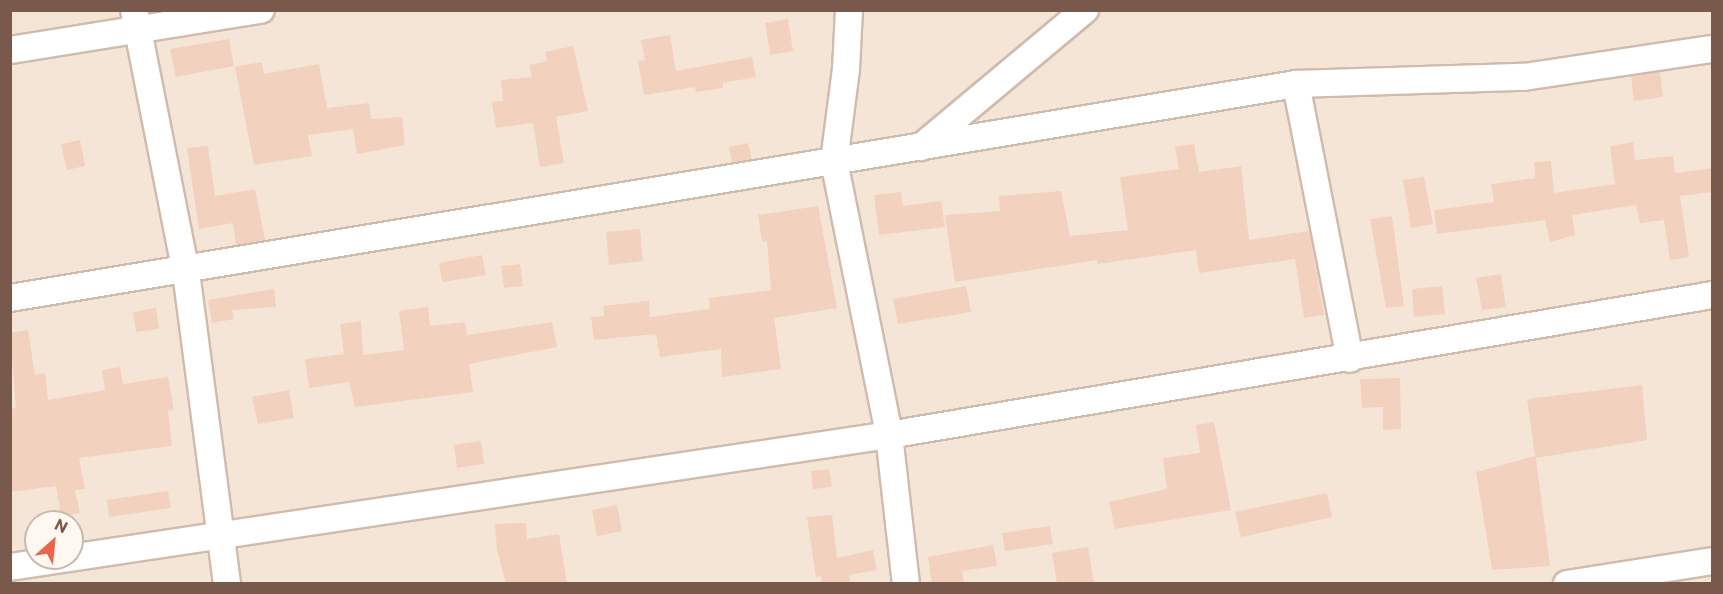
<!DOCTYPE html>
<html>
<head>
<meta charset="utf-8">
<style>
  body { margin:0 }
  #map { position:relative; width:1723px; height:594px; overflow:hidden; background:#fdf4e9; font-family:Commissioner,sans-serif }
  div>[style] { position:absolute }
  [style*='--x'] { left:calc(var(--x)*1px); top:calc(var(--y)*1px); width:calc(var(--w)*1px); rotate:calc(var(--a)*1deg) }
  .residential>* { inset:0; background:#f5e5d7 }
  .building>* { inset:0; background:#f3d1bf }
  .roads { filter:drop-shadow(2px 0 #d0bbad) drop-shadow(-2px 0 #d0bbad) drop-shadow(0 2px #d0bbad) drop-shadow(0 -2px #d0bbad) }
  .street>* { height:26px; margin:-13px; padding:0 13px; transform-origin:13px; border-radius:13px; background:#fff }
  span { translate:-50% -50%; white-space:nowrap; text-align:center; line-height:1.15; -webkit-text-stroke:4.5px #fff8f0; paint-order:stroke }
  .frame { position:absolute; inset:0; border:12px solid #79594b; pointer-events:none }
  .north { position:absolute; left:24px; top:510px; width:60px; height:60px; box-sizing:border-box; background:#fff8f0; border:2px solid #c9b8ae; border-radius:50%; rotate:27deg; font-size:16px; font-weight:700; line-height:24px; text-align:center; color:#79594b }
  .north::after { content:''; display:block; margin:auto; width:21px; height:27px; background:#e9664c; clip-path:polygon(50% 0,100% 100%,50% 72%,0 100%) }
</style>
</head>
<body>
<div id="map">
  <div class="residential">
    <i style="clip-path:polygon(evenodd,10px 11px,1712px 11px,1712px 583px,11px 583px,10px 11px,36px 522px,72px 522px,72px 558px,36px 558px,36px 522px)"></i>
  </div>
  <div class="building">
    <i style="clip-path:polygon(788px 19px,793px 51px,770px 55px,765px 23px)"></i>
    <i style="clip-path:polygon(670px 35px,676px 71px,752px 57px,756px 77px,723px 83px,723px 88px,696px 92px,695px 87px,644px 95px,638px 61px,645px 60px,641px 40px)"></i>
    <i style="clip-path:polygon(229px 39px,234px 66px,176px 77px,170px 49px)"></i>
    <i style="clip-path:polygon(573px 46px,588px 111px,556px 117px,564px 163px,540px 167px,533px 123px,496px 128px,492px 102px,503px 101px,501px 80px,532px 77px,529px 65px,547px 61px,545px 52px)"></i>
    <i style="clip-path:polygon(262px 62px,264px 74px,319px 64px,327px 108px,369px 103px,371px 119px,402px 117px,405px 145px,357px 154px,353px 129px,308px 135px,312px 156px,254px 165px,235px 67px)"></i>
    <i style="clip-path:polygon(1660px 72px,1663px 97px,1634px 101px,1631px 76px)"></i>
    <i style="clip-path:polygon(80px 140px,85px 166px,67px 170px,61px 144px)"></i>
    <i style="clip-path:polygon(1633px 142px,1635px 160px,1673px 156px,1675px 173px,1713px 168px,1713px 192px,1680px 196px,1689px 257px,1670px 260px,1664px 220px,1640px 223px,1636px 205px,1572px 215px,1575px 235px,1550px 242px,1545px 220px,1437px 234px,1434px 210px,1494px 202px,1491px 184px,1535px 178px,1534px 162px,1551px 161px,1554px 193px,1615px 184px,1610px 146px)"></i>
    <i style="clip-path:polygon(748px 143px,752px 159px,732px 163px,729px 147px)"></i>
    <i style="clip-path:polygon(1194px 144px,1199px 172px,1241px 166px,1249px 240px,1309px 231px,1324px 315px,1304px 318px,1295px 259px,1199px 273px,1196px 250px,1097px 264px,1097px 260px,955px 282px,945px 215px,1000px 211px,999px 196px,1061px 191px,1070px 236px,1128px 230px,1120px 177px,1179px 169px,1175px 147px)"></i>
    <i style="clip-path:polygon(208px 146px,215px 196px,255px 189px,265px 240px,236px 245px,233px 223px,199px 229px,187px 148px)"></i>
    <i style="clip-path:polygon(1424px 177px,1433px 224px,1411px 228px,1403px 180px)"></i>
    <i style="clip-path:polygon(901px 192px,903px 206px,941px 201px,945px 227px,879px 235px,874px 195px)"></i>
    <i style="clip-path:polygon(818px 206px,837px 308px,774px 318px,781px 369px,722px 377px,721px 349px,660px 357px,656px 334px,594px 340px,591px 317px,604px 316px,603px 306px,649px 301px,650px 317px,710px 309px,709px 298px,771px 290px,767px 241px,762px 242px,758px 215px)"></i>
    <i style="clip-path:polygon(1392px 216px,1404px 306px,1386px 308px,1370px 219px)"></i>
    <i style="clip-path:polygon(640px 229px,643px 261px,609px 265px,606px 232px)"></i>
    <i style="clip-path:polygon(482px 255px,486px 275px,442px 282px,439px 263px)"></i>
    <i style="clip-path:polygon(520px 264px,523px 286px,504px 288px,501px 266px)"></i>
    <i style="clip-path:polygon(1501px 274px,1506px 307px,1482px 310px,1476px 278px)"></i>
    <i style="clip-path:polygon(966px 286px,971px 312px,898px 324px,893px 299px)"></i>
    <i style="clip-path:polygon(1442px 286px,1445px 314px,1414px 317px,1412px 289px)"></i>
    <i style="clip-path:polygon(274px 289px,276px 307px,232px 310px,234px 319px,212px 323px,208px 300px)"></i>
    <i style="clip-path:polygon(428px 307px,430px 326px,465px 322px,467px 335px,552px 322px,557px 347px,469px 364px,473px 392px,355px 407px,349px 382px,309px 388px,305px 359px,344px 354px,340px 324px,361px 321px,363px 355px,404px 350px,399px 311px)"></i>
    <i style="clip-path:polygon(156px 308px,159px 329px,136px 332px,133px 312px)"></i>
    <i style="clip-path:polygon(28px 330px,35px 375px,45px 373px,48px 400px,105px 390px,102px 370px,120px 367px,123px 384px,168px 377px,174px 410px,168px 411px,172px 446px,79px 458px,85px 489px,75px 490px,80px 513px,61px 516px,56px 486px,10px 492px,10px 409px,16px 408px,10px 333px)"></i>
    <i style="clip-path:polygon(1400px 378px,1401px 429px,1383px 430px,1383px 407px,1362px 408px,1360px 379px)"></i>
    <i style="clip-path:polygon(1642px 385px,1647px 440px,1536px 458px,1550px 566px,1492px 570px,1476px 472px,1535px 456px,1527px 399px)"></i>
    <i style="clip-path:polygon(289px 390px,294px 418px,258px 424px,252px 397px)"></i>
    <i style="clip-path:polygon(1214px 422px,1231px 510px,1115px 529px,1109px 502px,1167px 489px,1163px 458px,1200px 453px,1196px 425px)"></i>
    <i style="clip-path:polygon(481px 441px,484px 464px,457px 468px,454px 445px)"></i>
    <i style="clip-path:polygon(829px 469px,832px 487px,813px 489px,811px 471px)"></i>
    <i style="clip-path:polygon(168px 491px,171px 508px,109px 517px,107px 500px)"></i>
    <i style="clip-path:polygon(1327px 493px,1332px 517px,1241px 537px,1235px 512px)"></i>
    <i style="clip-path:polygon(617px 505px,622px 531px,597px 536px,592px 510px)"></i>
    <i style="clip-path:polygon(832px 515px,837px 558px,873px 550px,877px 570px,849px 575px,850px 584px,822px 584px,821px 576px,816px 577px,807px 517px)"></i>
    <i style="clip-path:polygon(526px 523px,527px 539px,559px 534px,567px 584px,506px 584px,497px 550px,495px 524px)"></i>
    <i style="clip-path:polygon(1050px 526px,1053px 544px,1005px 551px,1002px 533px)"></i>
    <i style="clip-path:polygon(993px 545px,997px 566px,962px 571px,964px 584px,932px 584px,928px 557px)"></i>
    <i style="clip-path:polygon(1088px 547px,1094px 584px,1057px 584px,1052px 553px)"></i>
  </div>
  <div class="roads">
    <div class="street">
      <i style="--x:134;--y:10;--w:267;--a:78.8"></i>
      <i style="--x:186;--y:272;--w:315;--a:82.5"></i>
      <i style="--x:849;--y:10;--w:59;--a:92.9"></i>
      <i style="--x:846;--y:69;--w:93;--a:97.4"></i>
      <i style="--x:834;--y:161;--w:279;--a:78.6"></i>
      <i style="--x:889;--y:435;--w:150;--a:83.5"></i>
      <i style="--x:10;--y:50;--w:254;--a:-9.1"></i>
      <i style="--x:1296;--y:84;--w:280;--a:78.9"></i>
      <i style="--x:921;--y:147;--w:214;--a:-39.9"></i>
      <i style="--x:10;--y:298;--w:1304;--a:-9.45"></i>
      <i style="--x:1296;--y:84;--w:228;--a:-1.8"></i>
      <i style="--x:1524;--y:77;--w:190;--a:-8.5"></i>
      <i style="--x:10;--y:567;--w:889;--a:-8.54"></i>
      <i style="--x:889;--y:435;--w:835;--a:-9.65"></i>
      <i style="--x:1567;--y:584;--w:147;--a:-9"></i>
    </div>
  </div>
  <div class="frame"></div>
  <div class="north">N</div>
</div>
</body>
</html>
